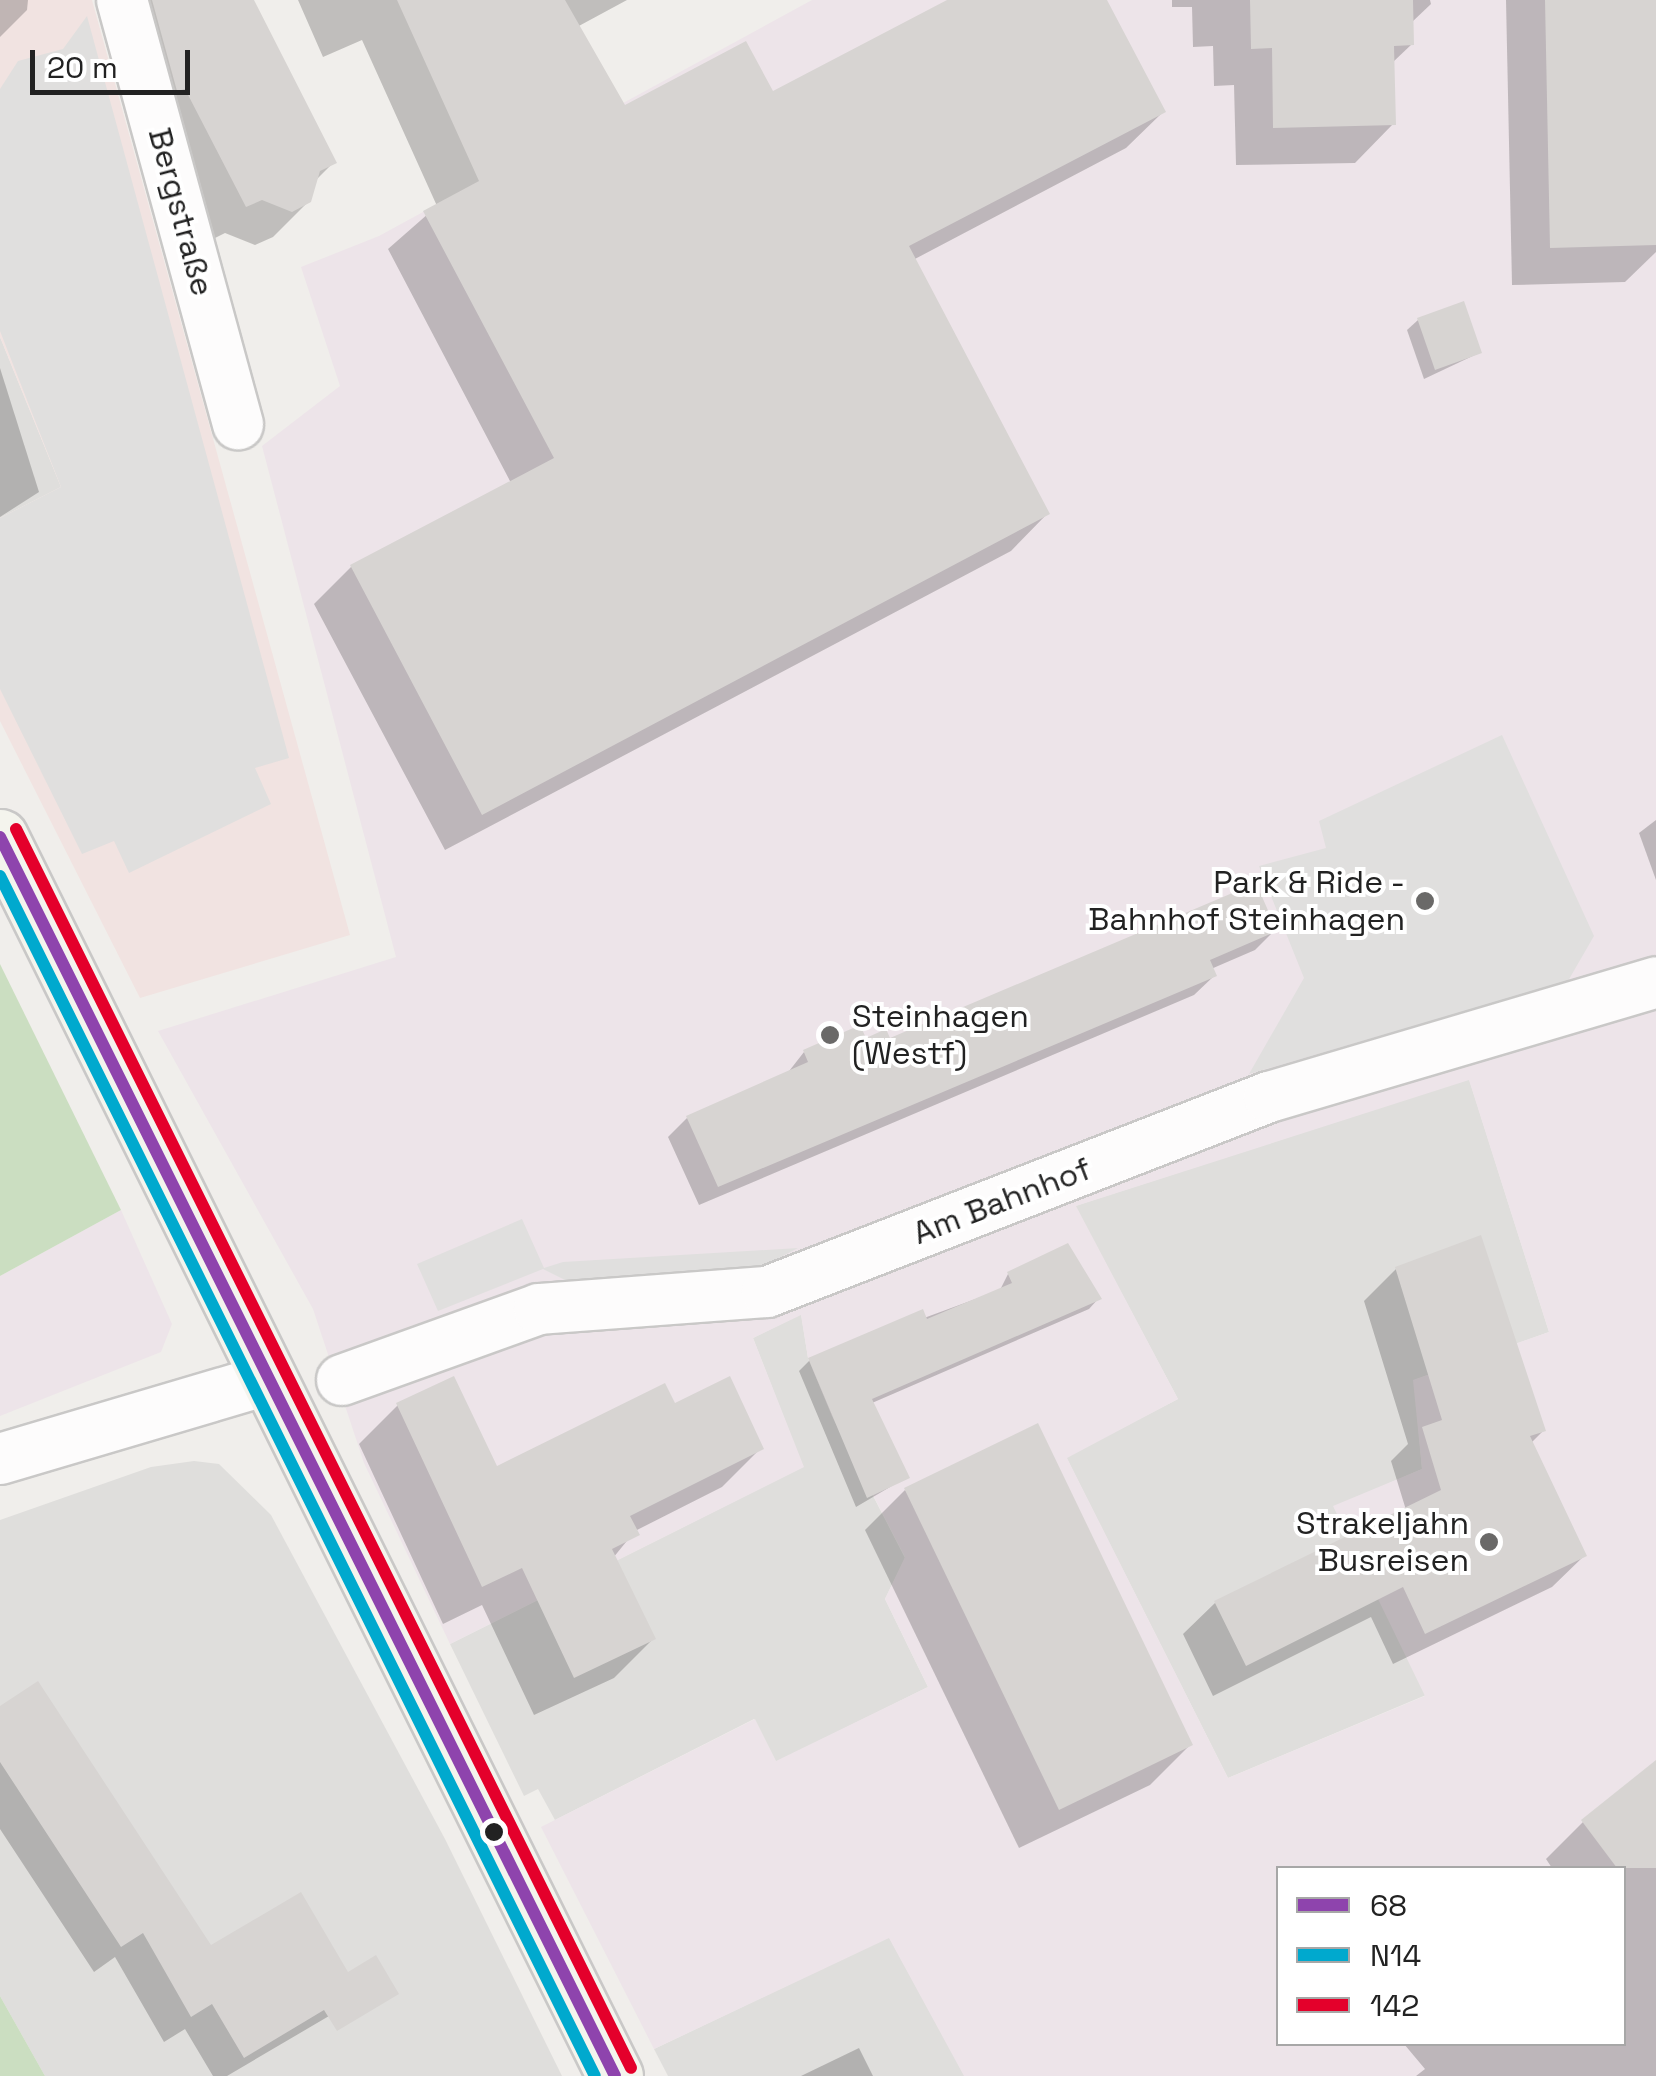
<!DOCTYPE html>
<html>
<head>
<meta charset="utf-8">
<style>
  body { margin:0 }
  #map { position:relative; width:1656px; height:2076px; overflow:hidden; background:#f0eeeb; font-family:"Space Grotesk",sans-serif }
  div>[style] { position:absolute }
  [style*='--x'] { left:calc(var(--x)*1px); top:calc(var(--y)*1px); width:calc(var(--w)*1px); rotate:calc(var(--a)*1deg) }
  .residential>* { inset:0; background:#dfdedc }
  .commercial>* { inset:0; background:#f1e3e1 }
  .industrial>* { inset:0; background:#ede4e9 }
  .forest>* { inset:0; background:#cbdec1 }
  .parking>* { inset:0; background:#e0dfde }
  .shadow>* { inset:0; background:#0003 }
  .building>* { inset:0; background:#d7d4d2 }
  .roads { filter:drop-shadow(2px 0 #c9c8c7) drop-shadow(-2px 0 #c9c8c7) drop-shadow(0 2px #c9c8c7) drop-shadow(0 -2px #c9c8c7) }
  .street>* { height:50px; margin:-25px; padding:0 25px; transform-origin:25px; border-radius:25px; background:#fdfcfc }
  .secondary>* { height:55px; margin:-27.5px; padding:0 27.5px; transform-origin:27.5px; border-radius:27.5px; background:#f4f4ed }
  .bus-1>* { height:12px; margin:-6px; padding:0 6px; transform-origin:6px; border-radius:6px; background:#8e44ad }
  .bus-2>* { height:12px; margin:-6px; padding:0 6px; transform-origin:6px; border-radius:6px; background:#00a9ce }
  .bus-3>* { height:12px; margin:-6px; padding:0 6px; transform-origin:6px; border-radius:6px; background:#e4002b }
  .dots>* { width:28px; height:28px; translate:-50% -50%; box-sizing:border-box; border:5px solid #fff; border-radius:50% }
  span { translate:-50% -50%; white-space:nowrap; text-align:center; line-height:1.15; -webkit-text-stroke:8px #fff; paint-order:stroke }
  .street-label { font-size:32px; color:#222 }
  .poi-label { font-size:32px; color:#222 }
  .right { translate:-100% -50%; text-align:right }
  .left { translate:0 -50%; text-align:left }
  .legend { position:absolute; left:1276px; top:1866px; width:350px; height:180px; box-sizing:border-box; background:#fff; border:2px solid #a7a7a7; margin:0; padding:12px 18px; list-style:none; font-size:30px; color:#222 }
  .legend li { display:flex; align-items:center; gap:20px; height:50px }
  .legend b { width:50px; border:2px solid #a7a7a7 }
  .scale { position:absolute; left:30px; top:50px; width:160px; height:45px; box-sizing:border-box; border:5px solid #222; border-top:0; padding-left:12px; font-size:30px; line-height:35px; white-space:nowrap; color:#222; -webkit-text-stroke:8px #fff; paint-order:stroke }
</style>
</head>
<body>
<div id="map">
  <div class="residential">
    <i style="clip-path:polygon(0 337px,61px 487px,0 518px)"></i>
    <i style="clip-path:polygon(1469px 1079px,1549px 1332px,1414px 1380px,1422px 1469px,1334px 1507px,1426px 1695px,1228px 1778px,1066px 1457px,1178px 1399px,1075px 1206px)"></i>
    <i style="clip-path:polygon(801px 1314px,808px 1358px,832px 1416px,905px 1558px,885px 1599px,928px 1687px,776px 1762px,754px 1719px,555px 1820px,538px 1789px,524px 1796px,450px 1644px,803px 1467px,753px 1338px)"></i>
    <i style="clip-path:polygon(194px 1461px,219px 1464px,271px 1515px,445px 1839px,562px 2076px,45px 2076px,0 1996px,0 1520px,151px 1467px)"></i>
    <i style="clip-path:polygon(889px 1937px,965px 2076px,668px 2076px,654px 2049px)"></i>
  </div>
  <div class="commercial">
    <i style="clip-path:polygon(0 0,92px 0,350px 935px,140px 998px,0 721px,0 518px,61px 487px,0 337px)"></i>
  </div>
  <div class="industrial">
    <i style="clip-path:polygon(evenodd,812px 0,1656px 0,1656px 2076px,964px 2076px,889px 1938px,654px 2049px,541px 1827px,755px 1719px,776px 1761px,928px 1687px,885px 1599px,905px 1557px,832px 1416px,808px 1358px,801px 1315px,753px 1338px,804px 1467px,450px 1644px,364px 1463px,313px 1309px,158px 1031px,396px 957px,262px 446px,340px 386px,301px 267px,379px 236px,812px 0,1469px 1080px,1549px 1332px,1413px 1380px,1422px 1469px,1333px 1506px,1425px 1696px,1228px 1778px,1067px 1458px,1178px 1399px,1076px 1206px,1469px 1080px,812px 0,1278px 1868px,1624px 1868px,1624px 2044px,1278px 2044px,1278px 1868px)"></i>
    <i style="clip-path:polygon(121px 1210px,172px 1324px,161px 1352px,0 1416px,0 1276px)"></i>
  </div>
  <div class="forest">
    <i style="clip-path:polygon(0 964px,121px 1210px,0 1276px)"></i>
    <i style="clip-path:polygon(0 1996px,45px 2076px,0 2076px)"></i>
  </div>
  <div class="parking">
    <i style="clip-path:polygon(87px 16px,289px 758px,255px 768px,271px 804px,129px 873px,114px 841px,82px 854px,0 689px,0 518px,61px 487px,0 331px,0 89px,18px 61px,63px 49px)"></i>
    <i style="clip-path:polygon(1502px 735px,1594px 936px,1568px 981px,1249px 1074px,1304px 978px,1259px 866px,1326px 848px,1319px 821px)"></i>
    <i style="clip-path:polygon(522px 1219px,544px 1268px,563px 1262px,798px 1248px,764px 1266px,728px 1274px,569px 1282px,543px 1269px,438px 1311px,417px 1264px)"></i>
  </div>
  <div class="shadow">
    <i style="clip-path:polygon(0 0,28px 0,27px 10px,0 37px)"></i>
    <i style="clip-path:polygon(103px 0,251px 0,334px 162px,315px 181px,309px 201px,273px 237px,255px 245px,225px 233px,211px 240px)"></i>
    <i style="clip-path:polygon(298px 0,627px 0,577px 27px,624px 108px,772px 94px,952px 0,1104px 0,1163px 112px,1126px 148px,913px 260px,1047px 514px,1011px 551px,445px 850px,314px 604px,351px 567px,511px 483px,388px 249px,437px 206px,362px 40px,323px 57px)"></i>
    <i style="clip-path:polygon(1172px 0,1430px 0,1431px 4px,1411px 23px,1412px 44px,1392px 63px,1393px 124px,1355px 163px,1236px 165px,1234px 85px,1214px 86px,1213px 46px,1193px 47px,1192px 7px,1172px 7px)"></i>
    <i style="clip-path:polygon(1506px 0,1656px 0,1656px 252px,1625px 282px,1512px 285px)"></i>
    <i style="clip-path:polygon(1418px 320px,1479px 353px,1424px 379px,1407px 330px)"></i>
    <i style="clip-path:polygon(0 368px,39px 492px,0 517px)"></i>
    <i style="clip-path:polygon(1656px 820px,1656px 880px,1639px 833px)"></i>
    <i style="clip-path:polygon(1274px 931px,1255px 950px,1211px 969px,1214px 976px,1194px 995px,699px 1205px,668px 1137px,687px 1118px,786px 1075px,804px 1052px,888px 1041px)"></i>
    <i style="clip-path:polygon(1396px 1269px,1544px 1430px,1531px 1443px,1584px 1556px,1552px 1587px,1393px 1664px,1371px 1617px,1213px 1696px,1183px 1634px,1215px 1603px,1406px 1510px,1391px 1461px,1408px 1444px,1364px 1301px)"></i>
    <i style="clip-path:polygon(1008px 1274px,1099px 1298px,1089px 1309px,872px 1403px,907px 1477px,856px 1507px,799px 1371px,810px 1360px,1000px 1290px)"></i>
    <i style="clip-path:polygon(398px 1405px,496px 1469px,673px 1406px,761px 1448px,722px 1487px,635px 1531px,613px 1558px,653px 1639px,614px 1678px,534px 1715px,482px 1605px,443px 1624px,359px 1444px)"></i>
    <i style="clip-path:polygon(905px 1490px,1190px 1745px,1150px 1785px,1019px 1848px,865px 1530px)"></i>
    <i style="clip-path:polygon(0 1709px,210px 1948px,300px 1896px,329px 2016px,227px 2076px,213px 2076px,185px 2029px,164px 2042px,115px 1957px,94px 1972px,0 1829px)"></i>
    <i style="clip-path:polygon(1656px 1791px,1656px 2076px,1416px 2076px,1425px 2069px,1404px 2044px,1624px 2044px,1624px 1868px,1552px 1868px,1546px 1859px,1583px 1822px)"></i>
    <i style="clip-path:polygon(859px 2048px,873px 2076px,801px 2076px)"></i>
  </div>
  <div class="building">
    <i style="clip-path:polygon(152px 0,254px 0,337px 163px,320px 171px,311px 202px,292px 212px,262px 200px,246px 207px,185px 89px,177px 91px)"></i>
    <i style="clip-path:polygon(397px 0,565px 0,625px 105px,746px 41px,773px 91px,947px 0,1107px 0,1166px 112px,909px 246px,1050px 514px,482px 815px,350px 565px,554px 458px,423px 211px,479px 181px)"></i>
    <i style="clip-path:polygon(1250px 0,1413px 0,1414px 45px,1394px 46px,1396px 125px,1273px 128px,1272px 48px,1251px 49px)"></i>
    <i style="clip-path:polygon(1545px 0,1656px 0,1656px 245px,1550px 248px)"></i>
    <i style="clip-path:polygon(1464px 301px,1482px 353px,1435px 370px,1417px 318px)"></i>
    <i style="clip-path:polygon(1256px 883px,1277px 931px,1210px 960px,1217px 976px,718px 1187px,686px 1116px,808px 1062px,803px 1050px,860px 1025px,866px 1038px,886px 1029px,890px 1038px)"></i>
    <i style="clip-path:polygon(1481px 1235px,1546px 1431px,1530px 1436px,1587px 1556px,1425px 1634px,1403px 1587px,1246px 1666px,1214px 1601px,1441px 1490px,1422px 1427px,1442px 1420px,1395px 1267px)"></i>
    <i style="clip-path:polygon(1068px 1243px,1102px 1299px,872px 1399px,910px 1478px,867px 1498px,808px 1358px,923px 1309px,927px 1319px,1012px 1283px,1007px 1272px)"></i>
    <i style="clip-path:polygon(454px 1376px,497px 1466px,665px 1383px,675px 1403px,730px 1376px,764px 1449px,630px 1516px,640px 1535px,612px 1549px,656px 1639px,574px 1678px,522px 1568px,482px 1587px,396px 1403px)"></i>
    <i style="clip-path:polygon(1038px 1423px,1193px 1745px,1059px 1810px,904px 1488px)"></i>
    <i style="clip-path:polygon(38px 1681px,211px 1945px,301px 1892px,348px 1972px,376px 1955px,399px 1994px,337px 2031px,324px 2010px,244px 2058px,212px 2004px,191px 2017px,143px 1933px,121px 1947px,0 1762px,0 1706px)"></i>
    <i style="clip-path:polygon(1656px 1760px,1656px 1868px,1617px 1868px,1581px 1820px)"></i>
  </div>
  <div class="roads">
    <div class="street">
      <i style="--x:122;--y:0;--w:440;--a:74.7"></i>
      <i style="--x:342;--y:1380;--w:209;--a:-19.8"></i>
      <i style="--x:539;--y:1309;--w:229;--a:-4.3"></i>
      <i style="--x:767;--y:1292;--w:539;--a:-21.23"></i>
      <i style="--x:1269;--y:1097;--w:404;--a:-16.5"></i>
      <i style="--x:0;--y:1459;--w:277;--a:-16.5"></i>
    </div>
    <div class="secondary">
      <i style="--x:0;--y:837;--w:1383;--a:63.6"></i>
    </div>
  </div>
  <div class="bus-1">
    <i style="--x:0;--y:837;--w:1383;--a:63.6"></i>
  </div>
  <div class="bus-2">
    <i style="--x:0;--y:876;--w:1339;--a:63.63"></i>
  </div>
  <div class="bus-3">
    <i style="--x:16;--y:829;--w:1383;--a:63.6"></i>
  </div>
  <div class="dots">
    <i style="left:1425px;top:901px;background:#6a6968"></i>
    <i style="left:830px;top:1035px;background:#6a6968"></i>
    <i style="left:1489px;top:1542px;background:#6a6968"></i>
    <i style="left:494px;top:1832px;background:#222"></i>
  </div>
  <div class="street-label">
    <span style="left:181px;top:212px;rotate:75deg">Bergstraße</span>
    <span style="left:1002px;top:1201px;rotate:-21deg">Am Bahnhof</span>
  </div>
  <div class="poi-label">
    <span class="right" style="left:1405px;top:901px">Park &amp; Ride -<br>Bahnhof Steinhagen</span>
    <span class="left" style="left:852px;top:1035px">Steinhagen<br>(Westf)</span>
    <span class="right" style="left:1469px;top:1542px">Strakeljahn<br>Busreisen</span>
  </div>
  <ul class="legend">
  <li><b style="height:12px;background:#8e44ad"></b>68</li>
  <li><b style="height:12px;background:#00a9ce"></b>N14</li>
  <li><b style="height:12px;background:#e4002b"></b>142</li>
  </ul>
  <div class="scale">20 m</div>
</div>
</body>
</html>
